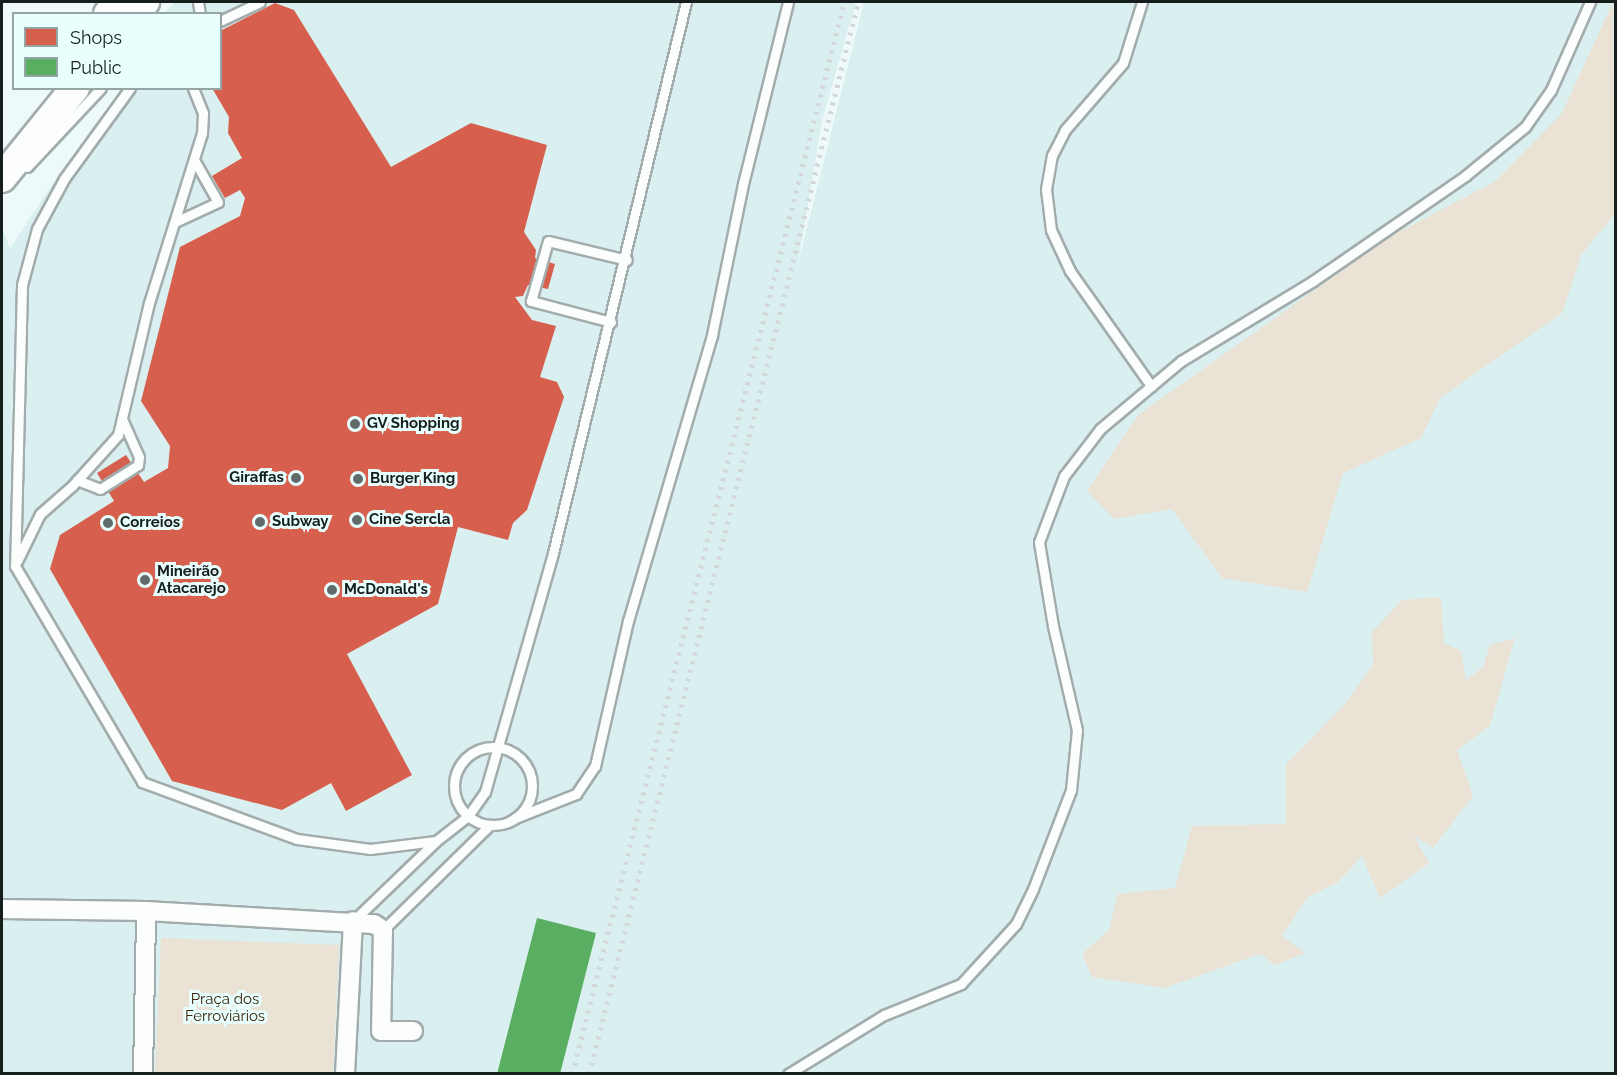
<!DOCTYPE html>
<html>
<head>
<meta charset="utf-8">
<style>
  body { margin:0 }
  #map { position:relative; width:1617px; height:1075px; overflow:hidden; background:#edfaf9; font-family:Raleway,sans-serif }
  div>[style] { position:absolute }
  [style*='--x'] { left:calc(var(--x)*1px); top:calc(var(--y)*1px); width:calc(var(--w)*1px); rotate:calc(var(--a)*1deg) }
  .built>* { inset:0; background:#daf0f0 }
  .green>* { inset:0; background:#eae2d4 }
  .shops>* { inset:0; background:#d6604d }
  .public>* { inset:0; background:#5aae61 }
  .roads { filter:drop-shadow(2px 0 #a3acac) drop-shadow(-2px 0 #a3acac) drop-shadow(0 2px #a3acac) drop-shadow(0 -2px #a3acac) }
  .lane>* { height:9px; margin:-4.5px; padding:0 4.5px; transform-origin:4.5px; border-radius:4.5px; background:#fcfefe }
  .lane>.ring { margin:-4.5px; padding:0; box-sizing:content-box; background:none; border:9px solid #fcfefe; border-radius:50% }
  .street>* { height:18px; margin:-9px; padding:0 9px; transform-origin:9px; border-radius:9px; background:#fcfefe }
  .primary>* { height:28px; margin:-14px; padding:0 14px; transform-origin:14px; border-radius:14px; background:#fcfefe }
  .rail>* { height:4.5px; margin-top:-2.25px; transform-origin:0; background:repeating-linear-gradient(90deg,#d4d7d7 0 3px,transparent 0 9px) }
  .dots>* { width:16px; height:16px; translate:-50% -50%; box-sizing:border-box; border:3px solid #e8fffe; border-radius:50% }
  span { translate:-50% -50%; white-space:nowrap; text-align:center; line-height:1.15; -webkit-text-stroke:6px #e8fffe; paint-order:stroke }
  .poi-label { font-size:15px; color:#161e1e; font-weight:700 }
  .left { translate:0 -50%; text-align:left }
  .right { translate:-100% -50%; text-align:right }
  .park-label { font-size:15px; color:#3c260b }
  .frame { position:absolute; inset:0; border:3px solid #161e1e; pointer-events:none }
  .legend { position:absolute; left:12px; top:12px; width:210px; height:78px; box-sizing:border-box; background:#e8fffe; border:2px solid #94a5a4; margin:0; padding:8px 10px; list-style:none; font-size:18px; color:#161e1e }
  .legend li { display:flex; align-items:center; gap:12px; height:30px }
  .legend b { width:30px; border:2px solid #94a5a4 }
</style>
</head>
<body>
<div id="map">
  <div class="built">
    <i style="clip-path:polygon(175px 2px,856px 2px,822px 121px,798px 263px,864px 2px,1615px 2px,1615px 1073px,2px 1073px,2px 228px,10px 248px,61px 171px,124px 89px,220px 88px,220px 14px,165px 13px)"></i>
  </div>
  <div class="green">
    <i style="clip-path:polygon(1613px 2px,1615px 214px,1581px 255px,1562px 313px,1440px 398px,1421px 438px,1343px 473px,1307px 592px,1222px 578px,1172px 509px,1114px 519px,1087px 491px,1138px 415px,1391px 236px,1496px 181px,1562px 113px)"></i>
    <i style="clip-path:polygon(1441px 597px,1444px 643px,1461px 651px,1466px 680px,1483px 667px,1490px 645px,1515px 638px,1490px 726px,1457px 750px,1473px 796px,1433px 848px,1414px 836px,1429px 863px,1380px 898px,1362px 856px,1338px 882px,1308px 897px,1282px 936px,1305px 953px,1275px 965px,1260px 954px,1164px 988px,1092px 977px,1082px 954px,1109px 930px,1118px 894px,1175px 888px,1192px 826px,1286px 824px,1286px 764px,1345px 704px,1373px 665px,1372px 632px,1402px 600px)"></i>
    <i style="clip-path:polygon(161px 938px,339px 945px,333px 1073px,155px 1073px)"></i>
  </div>
  <div class="shops">
    <i style="clip-path:polygon(275px 3px,294px 10px,391px 167px,471px 123px,547px 145px,524px 232px,536px 250px,535px 258px,555px 264px,548px 289px,528px 285px,523px 296px,515px 297px,532px 320px,556px 326px,540px 377px,557px 382px,564px 397px,527px 510px,513px 523px,508px 540px,458px 527px,438px 604px,347px 654px,412px 775px,346px 811px,331px 783px,282px 810px,172px 781px,50px 569px,60px 535px,114px 501px,97px 473px,126px 455px,144px 482px,168px 468px,170px 446px,141px 401px,180px 247px,240px 216px,245px 198px,240px 190px,225px 198px,212px 176px,242px 158px,228px 133px,229px 117px,212px 88px,220px 88px,220px 31px)"></i>
  </div>
  <div class="public">
    <i style="clip-path:polygon(537px 918px,596px 933px,560px 1074px,497px 1074px)"></i>
  </div>
  <div class="roads">
    <div class="lane">
      <i style="--x:198;--y:2;--w:12;--a:81"></i>
      <i style="--x:1142;--y:2;--w:64;--a:107.3"></i>
      <i style="--x:1123;--y:63;--w:89;--a:130.9"></i>
      <i style="--x:1065;--y:130;--w:28;--a:117"></i>
      <i style="--x:1052;--y:155;--w:35;--a:100"></i>
      <i style="--x:1046;--y:189;--w:41;--a:83"></i>
      <i style="--x:1051;--y:230;--w:45;--a:65.1"></i>
      <i style="--x:1070;--y:271;--w:141;--a:54.8"></i>
      <i style="--x:220;--y:21;--w:44;--a:-25.4"></i>
      <i style="--x:130;--y:88;--w:112;--a:126"></i>
      <i style="--x:64;--y:179;--w:57;--a:118.4"></i>
      <i style="--x:37;--y:229;--w:58;--a:105"></i>
      <i style="--x:22;--y:285;--w:281;--a:91.4"></i>
      <i style="--x:15;--y:566;--w:251;--a:59.5"></i>
      <i style="--x:142;--y:782;--w:165;--a:20.2"></i>
      <i style="--x:297;--y:839;--w:74;--a:7.8"></i>
      <i style="--x:370;--y:849;--w:66;--a:-6.9"></i>
      <i style="--x:27;--y:167;--w:108;--a:-46.9"></i>
      <i style="--x:175;--y:222;--w:47;--a:-24.9"></i>
      <i style="--x:218;--y:202;--w:48;--a:-119.7"></i>
      <i style="--x:611;--y:322;--w:83;--a:-165.3"></i>
      <i style="--x:531;--y:301;--w:62;--a:-74.2"></i>
      <i style="--x:548;--y:241;--w:81;--a:13.5"></i>
      <i style="--x:77;--y:480;--w:25;--a:21"></i>
      <i style="--x:100;--y:489;--w:45;--a:-32.3"></i>
      <i style="--x:138;--y:465;--w:8;--a:-83"></i>
      <i style="--x:139;--y:457;--w:42;--a:-114.1"></i>
      <i style="--x:17;--y:561;--w:52;--a:-63.9"></i>
      <i style="--x:40;--y:514;--w:43;--a:-41.2"></i>
      <i style="--x:72;--y:486;--w:69;--a:-48"></i>
      <i style="--x:118;--y:435;--w:136;--a:-76.8"></i>
      <i style="--x:149;--y:303;--w:178;--a:-72.7"></i>
      <i style="--x:202;--y:133;--w:20;--a:-87"></i>
      <i style="--x:203;--y:113;--w:27;--a:-112"></i>
      <i class="ring" style="left:454px;top:747px;width:69px;height:69px"></i>
      <i style="--x:515;--y:818;--w:66;--a:-21.5"></i>
      <i style="--x:576;--y:794;--w:34;--a:-56"></i>
      <i style="--x:595;--y:766;--w:149;--a:-77.2"></i>
      <i style="--x:628;--y:621;--w:298;--a:-73.6"></i>
      <i style="--x:712;--y:335;--w:154;--a:-78.4"></i>
      <i style="--x:743;--y:184;--w:187;--a:-76.1"></i>
      <i style="--x:353;--y:921;--w:115;--a:-43.9"></i>
      <i style="--x:436;--y:841;--w:41;--a:-38"></i>
      <i style="--x:468;--y:816;--w:29;--a:-55"></i>
      <i style="--x:485;--y:792;--w:248;--a:-74.1"></i>
      <i style="--x:553;--y:553;--w:567;--a:-76.43"></i>
      <i style="--x:383;--y:930;--w:150;--a:-44.5"></i>
      <i style="--x:788;--y:1074;--w:113;--a:-31.6"></i>
      <i style="--x:884;--y:1015;--w:83;--a:-21.9"></i>
      <i style="--x:961;--y:984;--w:81;--a:-47.5"></i>
      <i style="--x:1016;--y:924;--w:39;--a:-64"></i>
      <i style="--x:1033;--y:889;--w:106;--a:-69"></i>
      <i style="--x:1071;--y:790;--w:60;--a:-84.3"></i>
      <i style="--x:1077;--y:730;--w:107;--a:-103"></i>
      <i style="--x:1053;--y:626;--w:85;--a:-99.5"></i>
      <i style="--x:1039;--y:542;--w:71;--a:-69.3"></i>
      <i style="--x:1064;--y:476;--w:59;--a:-52.5"></i>
      <i style="--x:1100;--y:429;--w:106;--a:-40"></i>
      <i style="--x:1181;--y:361;--w:154;--a:-31.2"></i>
      <i style="--x:1313;--y:281;--w:185;--a:-34.6"></i>
      <i style="--x:1465;--y:176;--w:77;--a:-39.2"></i>
      <i style="--x:1525;--y:127;--w:45;--a:-54.9"></i>
      <i style="--x:1551;--y:90;--w:96;--a:-66.1"></i>
    </div>
    <div class="street">
      <i style="--x:2;--y:909;--w:144;--a:0.8"></i>
      <i style="--x:146;--y:911;--w:228;--a:3.3"></i>
      <i style="--x:374;--y:924;--w:11;--a:34"></i>
      <i style="--x:383;--y:930;--w:101;--a:91.1"></i>
      <i style="--x:381;--y:1031;--w:32;--a:0"></i>
      <i style="--x:143;--y:1074;--w:163;--a:-88.9"></i>
      <i style="--x:345;--y:1074;--w:153;--a:-87"></i>
    </div>
    <div class="primary">
      <i style="--x:108;--y:14;--w:15;--a:-53"></i>
      <i style="--x:135;--y:14;--w:16;--a:-50"></i>
      <i style="--x:2;--y:178;--w:116;--a:-51"></i>
    </div>
  </div>
  <div class="rail">
    <i style="--x:572;--y:1074;--w:1106;--a:-75.76"></i>
    <i style="--x:589;--y:1074;--w:1105;--a:-75.91"></i>
  </div>
  <div class="dots">
    <i style="left:355px;top:424px;background:#616b6b"></i>
    <i style="left:296px;top:478px;background:#616b6b"></i>
    <i style="left:358px;top:479px;background:#616b6b"></i>
    <i style="left:357px;top:520px;background:#616b6b"></i>
    <i style="left:260px;top:522px;background:#616b6b"></i>
    <i style="left:108px;top:523px;background:#616b6b"></i>
    <i style="left:145px;top:580px;background:#616b6b"></i>
    <i style="left:332px;top:590px;background:#616b6b"></i>
  </div>
  <div class="poi-label">
    <span class="left" style="left:367px;top:424px">GV Shopping</span>
    <span class="right" style="left:284px;top:478px">Giraffas</span>
    <span class="left" style="left:370px;top:479px">Burger King</span>
    <span class="left" style="left:369px;top:520px">Cine Sercla</span>
    <span class="left" style="left:272px;top:522px">Subway</span>
    <span class="left" style="left:120px;top:523px">Correios</span>
    <span class="left" style="left:157px;top:580px">Mineirão<br>Atacarejo</span>
    <span class="left" style="left:344px;top:590px">McDonald's</span>
  </div>
  <div class="park-label">
    <span style="left:225px;top:1008px">Praça dos<br>Ferroviários</span>
  </div>
  <div class="frame"></div>
  <ul class="legend">
  <li><b style="height:16px;background:#d6604d"></b>Shops</li>
  <li><b style="height:16px;background:#5aae61"></b>Public</li>
  </ul>
</div>
</body>
</html>
